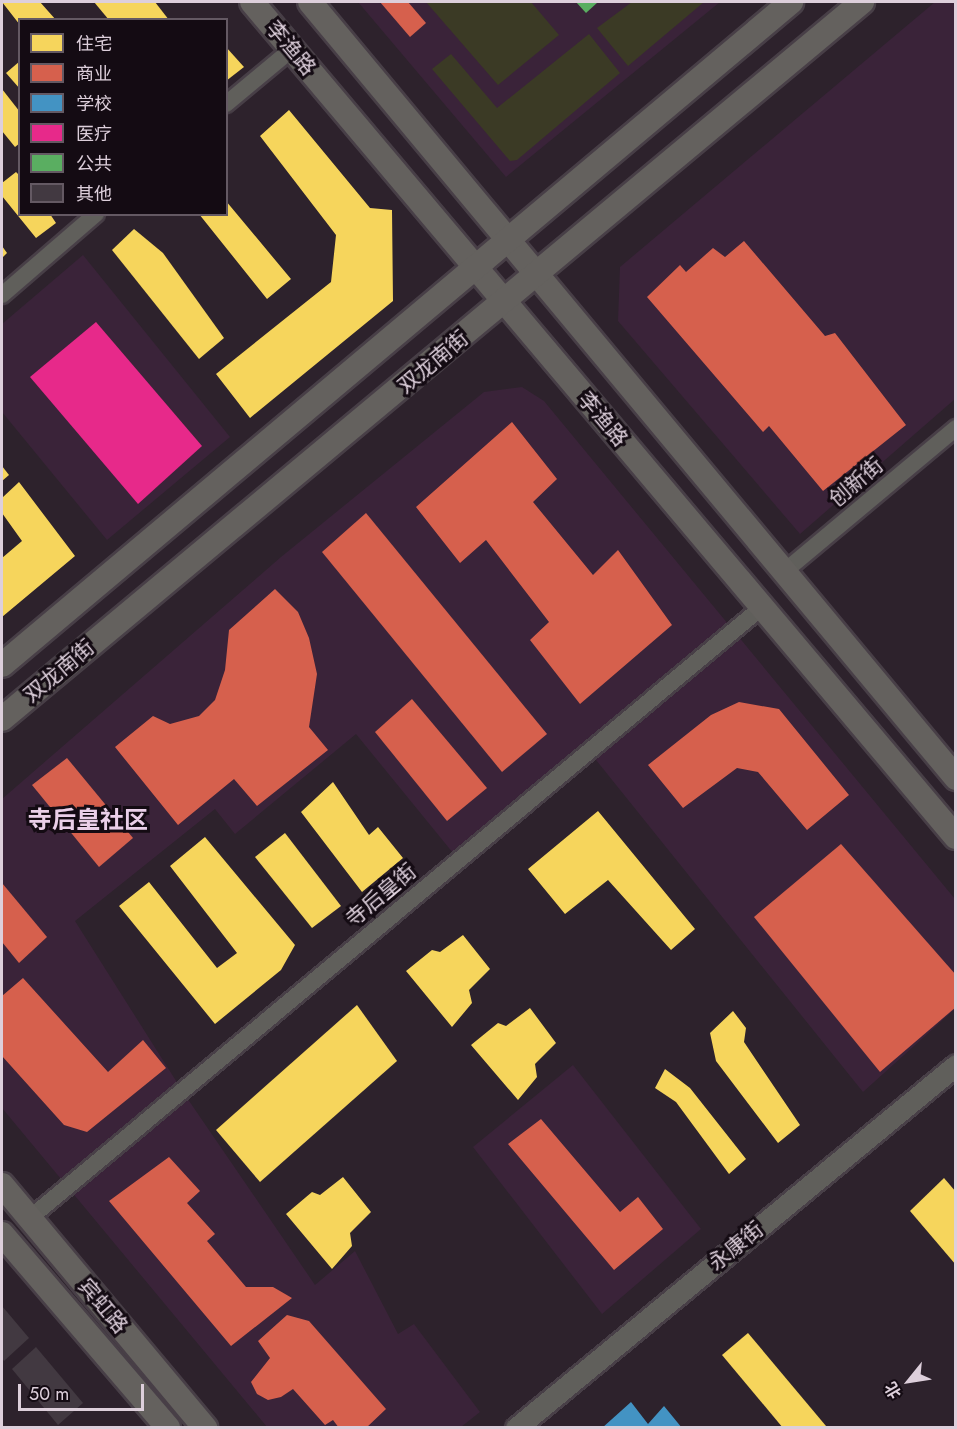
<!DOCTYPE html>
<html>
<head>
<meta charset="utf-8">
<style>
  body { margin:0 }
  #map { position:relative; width:957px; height:1429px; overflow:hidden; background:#2d222c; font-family:Jost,"Noto Sans SC",sans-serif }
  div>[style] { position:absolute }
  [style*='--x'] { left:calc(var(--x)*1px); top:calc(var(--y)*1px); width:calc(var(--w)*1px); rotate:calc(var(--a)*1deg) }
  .built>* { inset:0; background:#3a2339 }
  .green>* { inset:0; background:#3b3a25 }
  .homes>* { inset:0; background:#f6d55c }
  .shops>* { inset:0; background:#d6604d }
  .schools>* { inset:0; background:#4393c3 }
  .health>* { inset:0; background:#e7298a }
  .public>* { inset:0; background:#5aae61 }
  .building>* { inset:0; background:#423941 }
  .roads { filter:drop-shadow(2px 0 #483f47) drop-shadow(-2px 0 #483f47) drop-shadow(0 2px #483f47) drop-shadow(0 -2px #483f47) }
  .minor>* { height:16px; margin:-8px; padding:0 8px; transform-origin:8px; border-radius:8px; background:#605f5b }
  .tertiary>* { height:21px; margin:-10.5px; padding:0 10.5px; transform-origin:10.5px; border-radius:10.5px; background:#605f5b }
  .secondary>* { height:24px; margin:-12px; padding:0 12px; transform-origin:12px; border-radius:12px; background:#64615e }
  span { translate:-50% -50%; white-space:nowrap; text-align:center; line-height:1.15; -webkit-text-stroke:6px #140b13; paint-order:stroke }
  .street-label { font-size:21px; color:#ddcfdb }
  .quarter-label { font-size:24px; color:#eacfe8; font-weight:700 }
  .frame { position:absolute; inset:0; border:3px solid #ddcfdb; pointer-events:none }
  .legend { position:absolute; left:18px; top:18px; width:210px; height:198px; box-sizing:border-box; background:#140b13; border:2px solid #645963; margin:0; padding:8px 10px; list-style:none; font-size:18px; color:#ddcfdb }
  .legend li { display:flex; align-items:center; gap:12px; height:30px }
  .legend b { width:30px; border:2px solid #645963 }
  .north { position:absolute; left:879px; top:1351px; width:60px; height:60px; -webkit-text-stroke:4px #140b13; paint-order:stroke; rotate:240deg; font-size:16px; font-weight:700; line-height:24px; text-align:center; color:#ddcfdb }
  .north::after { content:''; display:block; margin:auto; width:21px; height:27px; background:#ddcfdb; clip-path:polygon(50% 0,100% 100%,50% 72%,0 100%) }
  .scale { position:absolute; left:18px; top:1384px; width:126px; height:27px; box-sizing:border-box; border:3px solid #ddcfdb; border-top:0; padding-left:8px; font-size:18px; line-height:21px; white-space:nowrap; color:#ddcfdb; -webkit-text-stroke:4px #140b13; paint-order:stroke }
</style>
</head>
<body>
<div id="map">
  <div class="built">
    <i style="clip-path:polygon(358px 2px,720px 2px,506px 177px)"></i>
    <i style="clip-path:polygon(935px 2px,955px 2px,955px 399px,800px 534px,618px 321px,620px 267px)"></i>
    <i style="clip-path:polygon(83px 255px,230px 437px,107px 540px,2px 412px,2px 324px)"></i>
    <i style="clip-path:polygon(522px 387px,544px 401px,955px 899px,955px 1009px,863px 1092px,592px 755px,462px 864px,356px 734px,235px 834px,215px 809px,75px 921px,185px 1095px,315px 1285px,355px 1251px,398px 1334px,414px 1324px,480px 1412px,461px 1427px,267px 1427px,2px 1108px,2px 799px,281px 557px,484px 392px)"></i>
    <i style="clip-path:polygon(573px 1065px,701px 1229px,602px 1314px,473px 1147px)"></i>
  </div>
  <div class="green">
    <i style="clip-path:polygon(426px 2px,531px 2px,559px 35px,498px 85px)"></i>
    <i style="clip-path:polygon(632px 2px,704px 2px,628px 66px,597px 28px)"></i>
    <i style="clip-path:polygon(589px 34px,620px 73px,517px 160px,510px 161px,432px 69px,451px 54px,497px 108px)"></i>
  </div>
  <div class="homes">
    <i style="clip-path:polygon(2px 2px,40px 2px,56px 20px,20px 20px,20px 25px)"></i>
    <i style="clip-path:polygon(94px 2px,155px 2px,169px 20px,109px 20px)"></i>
    <i style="clip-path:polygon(226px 47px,244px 67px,226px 81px)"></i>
    <i style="clip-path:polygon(20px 61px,20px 89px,6px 73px)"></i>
    <i style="clip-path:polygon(2px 89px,20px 112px,20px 143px,15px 147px,2px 131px)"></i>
    <i style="clip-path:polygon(289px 110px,370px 208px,392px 210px,393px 301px,250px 418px,216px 374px,331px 282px,336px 235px,260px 136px)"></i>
    <i style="clip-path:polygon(16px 172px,20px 176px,20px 214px,50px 214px,56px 223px,36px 238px,2px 196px,2px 183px)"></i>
    <i style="clip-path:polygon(226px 201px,291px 279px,267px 299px,199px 214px,226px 214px)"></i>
    <i style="clip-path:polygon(134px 229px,163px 253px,224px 338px,199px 359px,112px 250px)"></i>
    <i style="clip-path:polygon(2px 246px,7px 253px,2px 258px)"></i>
    <i style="clip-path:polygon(2px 466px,9px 475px,2px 481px)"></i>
    <i style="clip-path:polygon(19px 482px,75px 556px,2px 617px,2px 558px,22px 541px,2px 513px,2px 498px)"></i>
    <i style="clip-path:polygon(333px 782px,369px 835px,378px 827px,403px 858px,362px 892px,301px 812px)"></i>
    <i style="clip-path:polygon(598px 811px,695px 929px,671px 950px,608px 880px,565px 914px,528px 869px)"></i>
    <i style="clip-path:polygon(285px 833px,341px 906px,312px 928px,255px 857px)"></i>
    <i style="clip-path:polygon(205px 837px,295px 945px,281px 970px,215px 1024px,119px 906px,149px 882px,217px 968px,237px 953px,170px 866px)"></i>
    <i style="clip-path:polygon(463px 935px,490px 969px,469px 990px,472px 1003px,452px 1027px,406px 971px,432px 950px,440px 952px)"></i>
    <i style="clip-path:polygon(357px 1005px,397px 1061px,260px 1182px,216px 1130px)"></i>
    <i style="clip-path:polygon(530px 1008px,556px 1043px,535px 1064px,537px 1077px,518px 1100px,471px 1045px,498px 1023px,506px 1026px)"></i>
    <i style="clip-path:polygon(733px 1011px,746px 1028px,744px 1042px,800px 1125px,778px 1143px,716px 1061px,710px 1033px)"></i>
    <i style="clip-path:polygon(665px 1069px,690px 1088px,746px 1159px,729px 1174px,676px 1102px,655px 1088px)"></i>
    <i style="clip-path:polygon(343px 1177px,371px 1212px,350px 1233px,352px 1246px,332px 1269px,286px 1214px,312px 1192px,320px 1195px)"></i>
    <i style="clip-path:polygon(944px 1178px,956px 1192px,956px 1265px,910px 1211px)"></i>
    <i style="clip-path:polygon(748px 1333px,826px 1426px,783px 1428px,722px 1355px)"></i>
  </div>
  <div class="shops">
    <i style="clip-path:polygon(380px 2px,408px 2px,426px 23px,410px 37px)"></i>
    <i style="clip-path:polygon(744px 241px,825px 336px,835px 333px,906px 425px,823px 491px,769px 426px,763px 432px,647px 297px,680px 265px,686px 272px,713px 248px,725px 257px)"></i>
    <i style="clip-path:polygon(512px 422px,557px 479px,533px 502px,593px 575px,618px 550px,672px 625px,580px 704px,530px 640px,549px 622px,486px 540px,460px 563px,416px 507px)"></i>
    <i style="clip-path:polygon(366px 513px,547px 734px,502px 772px,322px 552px)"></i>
    <i style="clip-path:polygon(275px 589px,298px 612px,309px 638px,317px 674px,309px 727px,328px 750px,257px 806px,234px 779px,178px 825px,115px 747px,153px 716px,170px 724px,199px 716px,215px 700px,225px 670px,229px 630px)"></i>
    <i style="clip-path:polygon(412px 699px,487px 788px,447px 821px,375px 732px)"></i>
    <i style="clip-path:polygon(739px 702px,779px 709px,849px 795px,807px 830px,758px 772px,737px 768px,683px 808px,648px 765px,711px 715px)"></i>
    <i style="clip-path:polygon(67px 758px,133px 838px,99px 867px,32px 785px)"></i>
    <i style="clip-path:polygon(841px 844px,956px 975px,956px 1007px,880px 1072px,754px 917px)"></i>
    <i style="clip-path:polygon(2px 883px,47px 937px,19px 963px,2px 942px)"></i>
    <i style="clip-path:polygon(23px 978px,108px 1072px,143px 1040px,166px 1068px,87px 1132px,64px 1125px,2px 1056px,2px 996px)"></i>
    <i style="clip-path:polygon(541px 1119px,620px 1212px,638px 1197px,663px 1229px,614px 1270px,508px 1144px)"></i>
    <i style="clip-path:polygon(169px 1157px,200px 1191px,187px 1203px,215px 1234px,207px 1241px,246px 1287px,273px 1287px,292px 1298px,231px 1346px,109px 1201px)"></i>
    <i style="clip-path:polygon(287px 1315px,309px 1321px,386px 1409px,366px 1428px,339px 1428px,333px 1420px,325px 1425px,293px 1389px,281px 1397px,268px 1400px,257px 1394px,251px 1382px,270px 1358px,258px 1341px)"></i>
  </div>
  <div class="schools">
    <i style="clip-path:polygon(631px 1402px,648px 1424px,664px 1406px,682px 1428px,602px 1428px)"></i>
  </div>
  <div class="health">
    <i style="clip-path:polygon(96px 322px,202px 446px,138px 504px,30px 377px)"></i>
  </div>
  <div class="public">
    <i style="clip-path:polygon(576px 2px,598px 2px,586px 13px)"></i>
  </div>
  <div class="building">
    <i style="clip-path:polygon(2px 1306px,29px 1338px,4px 1361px,2px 1358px)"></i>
    <i style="clip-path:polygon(36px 1347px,83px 1403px,58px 1425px,12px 1369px)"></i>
  </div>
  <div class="roads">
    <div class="minor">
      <i style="--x:226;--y:104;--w:86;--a:-39.8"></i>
      <i style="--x:2;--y:295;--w:124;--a:-40.8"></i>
      <i style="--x:785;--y:571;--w:223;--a:-39.9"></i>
      <i style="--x:30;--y:1218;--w:953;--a:-39.85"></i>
    </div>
    <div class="tertiary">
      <i style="--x:516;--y:1428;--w:570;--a:-39.52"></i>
    </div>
    <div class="secondary">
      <i style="--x:252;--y:2;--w:1092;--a:49.87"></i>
      <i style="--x:310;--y:2;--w:1010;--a:50.22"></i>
      <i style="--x:2;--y:665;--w:1031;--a:-40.04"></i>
      <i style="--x:2;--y:719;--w:1120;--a:-39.82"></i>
      <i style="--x:2;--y:1185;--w:317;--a:50.1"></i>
      <i style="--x:2;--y:1234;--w:255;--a:49.4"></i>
    </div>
  </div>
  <div class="street-label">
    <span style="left:291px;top:48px;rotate:50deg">李渔路</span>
    <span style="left:433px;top:362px;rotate:-40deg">双龙南街</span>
    <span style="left:603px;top:419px;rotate:50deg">李渔路</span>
    <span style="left:856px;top:482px;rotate:-40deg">创新街</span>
    <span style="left:59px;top:671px;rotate:-40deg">双龙南街</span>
    <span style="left:381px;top:895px;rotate:-40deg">寺后皇街</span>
    <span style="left:736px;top:1246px;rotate:-39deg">永康街</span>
    <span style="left:103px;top:1306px;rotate:50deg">宾虹路</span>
  </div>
  <div class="quarter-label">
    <span style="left:88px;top:820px">寺后皇社区</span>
  </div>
  <div class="frame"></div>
  <ul class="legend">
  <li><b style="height:16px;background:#f6d55c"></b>住宅</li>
  <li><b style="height:16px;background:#d6604d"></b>商业</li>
  <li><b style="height:16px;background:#4393c3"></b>学校</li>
  <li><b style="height:16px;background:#e7298a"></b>医疗</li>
  <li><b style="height:16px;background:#5aae61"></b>公共</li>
  <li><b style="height:16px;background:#423941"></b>其他</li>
  </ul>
  <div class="north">北</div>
  <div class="scale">50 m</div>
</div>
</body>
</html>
